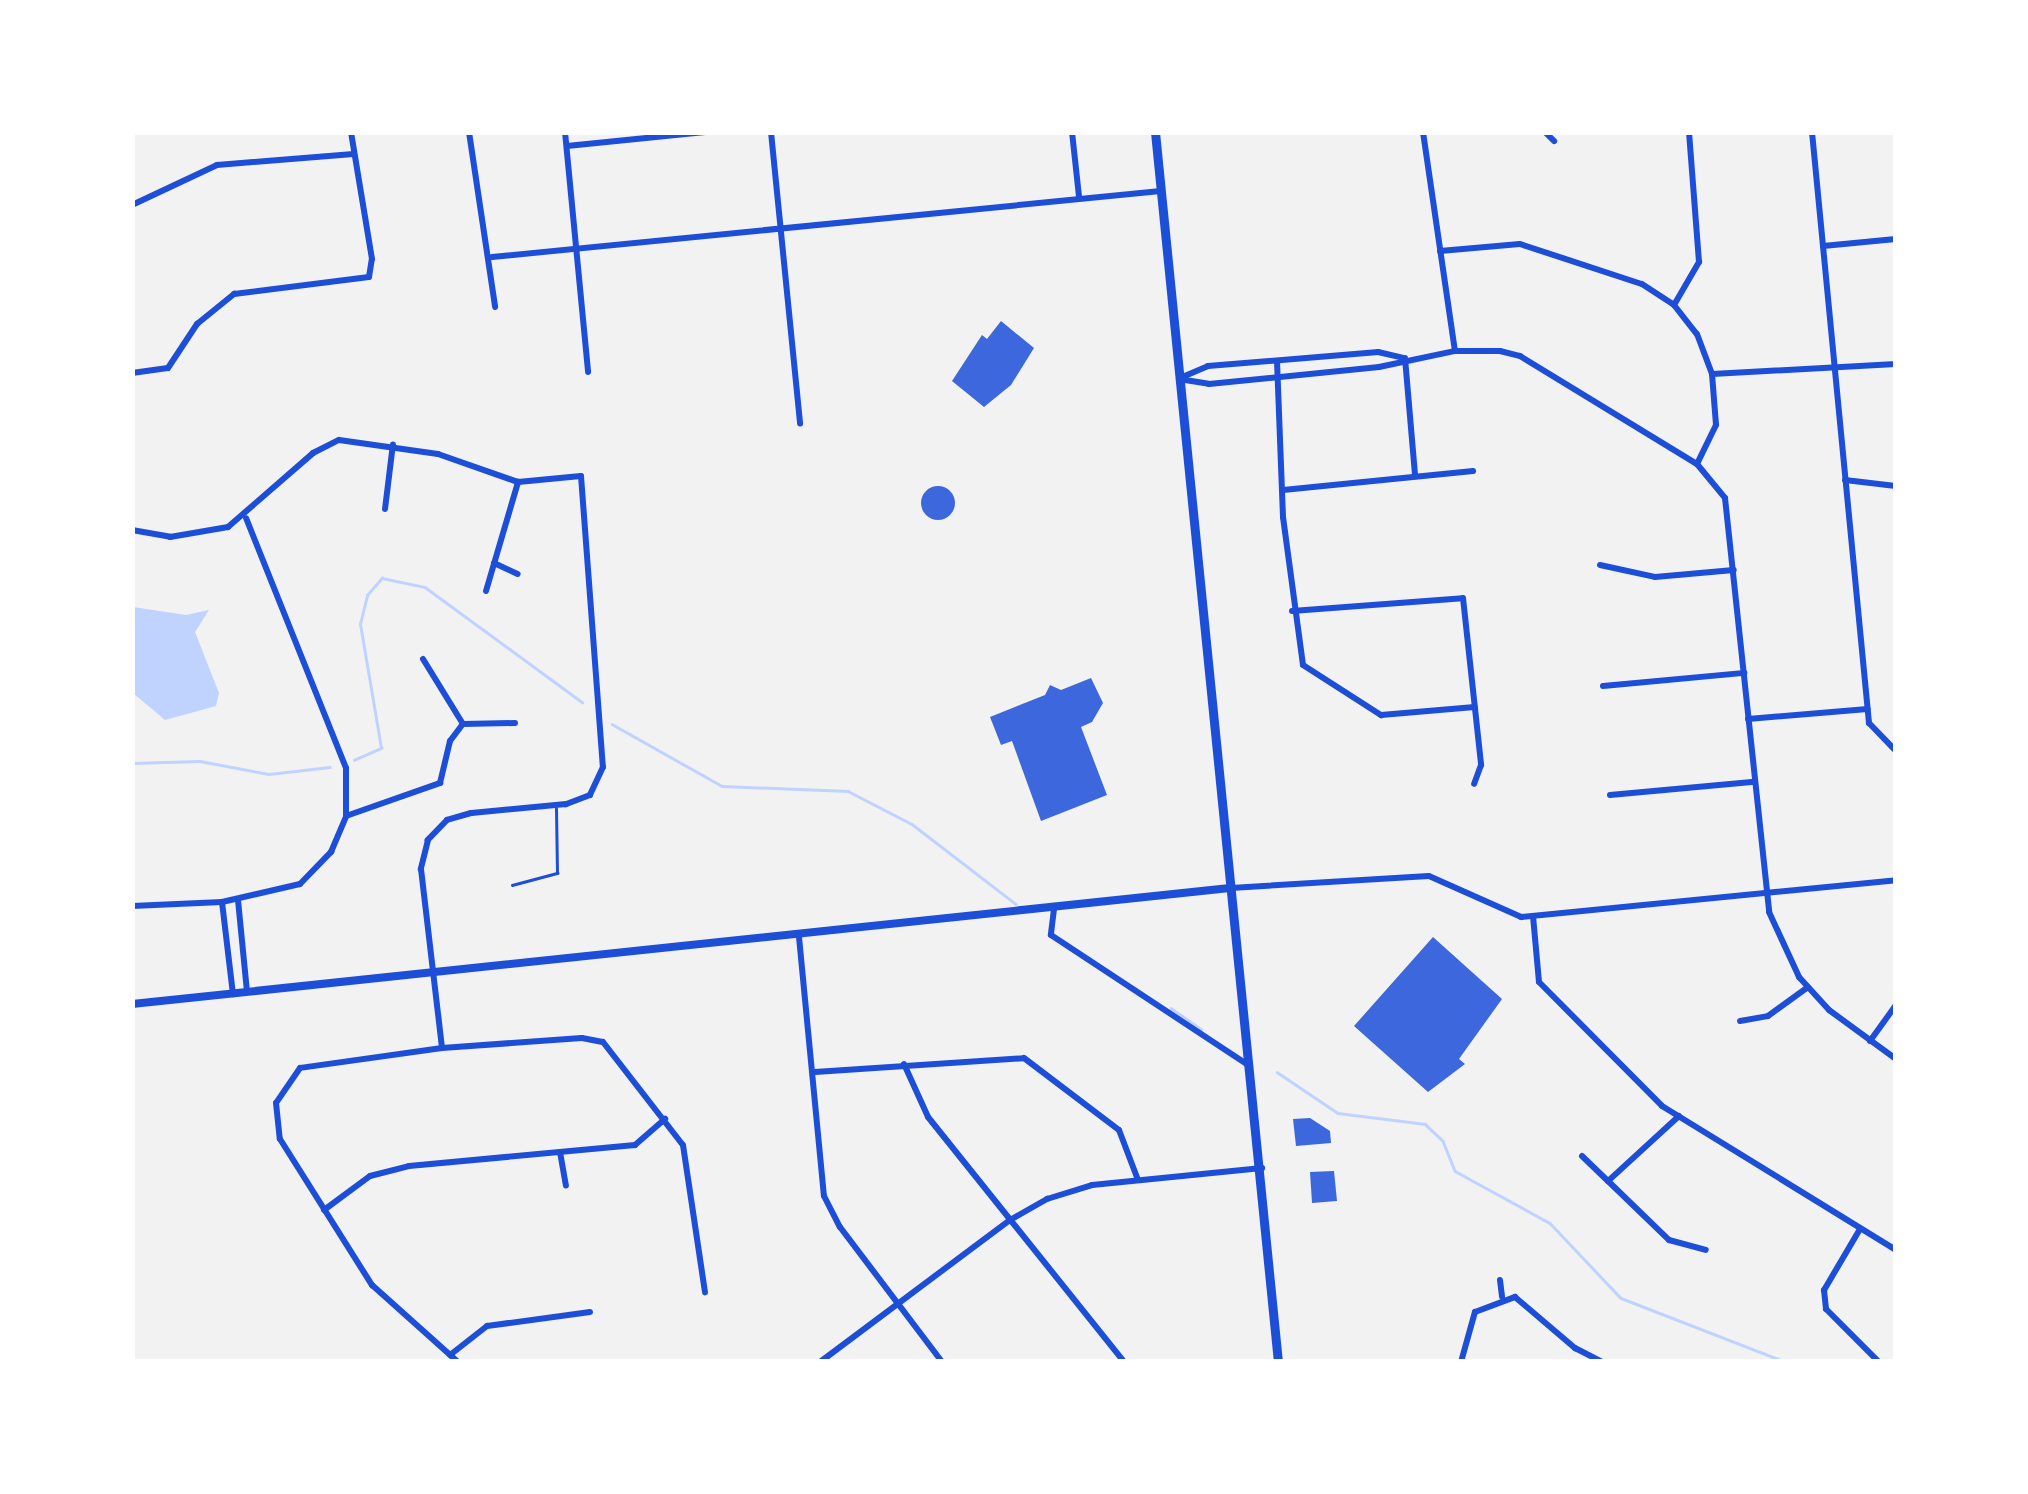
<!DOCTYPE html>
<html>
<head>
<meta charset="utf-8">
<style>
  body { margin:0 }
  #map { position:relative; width:2028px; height:1494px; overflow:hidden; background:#f2f2f2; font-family:"Varela Round",sans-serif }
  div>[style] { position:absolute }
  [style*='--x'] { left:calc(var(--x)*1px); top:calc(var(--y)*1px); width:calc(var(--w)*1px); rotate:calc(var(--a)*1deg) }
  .water>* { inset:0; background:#bfd3fe }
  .stream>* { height:2.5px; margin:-1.25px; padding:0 1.25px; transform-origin:1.25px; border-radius:1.25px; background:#bfd3fe }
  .building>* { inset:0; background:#3d67dc }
  .round { border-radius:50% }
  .service>* { height:2.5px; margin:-1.25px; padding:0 1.25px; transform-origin:1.25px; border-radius:1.25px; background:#1d4ed8 }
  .minor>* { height:6px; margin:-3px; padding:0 3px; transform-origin:3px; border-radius:3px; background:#1d4ed8 }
  .tertiary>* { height:8px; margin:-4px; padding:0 4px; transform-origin:4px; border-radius:4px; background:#1d4ed8 }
  .primary>* { height:9px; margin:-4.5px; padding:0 4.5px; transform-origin:4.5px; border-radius:4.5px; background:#1d4ed8 }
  span { translate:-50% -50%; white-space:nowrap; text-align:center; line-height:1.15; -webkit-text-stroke:8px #fff; paint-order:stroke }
  .frame { position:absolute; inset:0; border:135px solid #fff; pointer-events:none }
</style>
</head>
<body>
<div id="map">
  <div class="water">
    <i style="clip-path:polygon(133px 607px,186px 615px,209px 610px,195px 632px,219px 693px,216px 706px,165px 720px,133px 693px)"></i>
  </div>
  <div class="stream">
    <i style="--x:612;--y:724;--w:126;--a:29.4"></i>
    <i style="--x:722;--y:786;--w:126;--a:2.3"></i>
    <i style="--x:848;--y:791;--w:72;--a:27.3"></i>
    <i style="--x:912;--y:824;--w:131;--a:37.6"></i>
    <i style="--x:354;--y:760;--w:30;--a:-24"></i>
    <i style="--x:381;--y:748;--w:126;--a:-99.6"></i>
    <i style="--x:360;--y:624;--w:30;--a:-76"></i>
    <i style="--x:367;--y:595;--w:23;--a:-49"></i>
    <i style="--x:382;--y:578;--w:44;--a:11.8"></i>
    <i style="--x:425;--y:587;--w:195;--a:36.2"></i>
    <i style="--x:132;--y:763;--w:68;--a:-1.7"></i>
    <i style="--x:200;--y:761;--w:70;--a:10.7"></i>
    <i style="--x:269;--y:774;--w:61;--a:-6.5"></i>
    <i style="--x:1171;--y:1008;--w:37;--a:35"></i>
    <i style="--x:1277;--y:1072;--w:73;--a:33.9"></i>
    <i style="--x:1338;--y:1113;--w:88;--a:7.2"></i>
    <i style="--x:1425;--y:1124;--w:25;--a:43"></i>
    <i style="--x:1443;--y:1141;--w:32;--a:68"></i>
    <i style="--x:1455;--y:1171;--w:108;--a:28.7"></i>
    <i style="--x:1550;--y:1223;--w:103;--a:46.6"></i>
    <i style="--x:1621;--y:1298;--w:177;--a:21.2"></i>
  </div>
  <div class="building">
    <i style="clip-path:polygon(1001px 321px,1034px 348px,1011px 385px,984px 407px,952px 381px,982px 335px,987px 339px)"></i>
    <i class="round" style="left:921px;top:486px;width:34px;height:34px"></i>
    <i style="clip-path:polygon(1091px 678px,1103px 703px,1092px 722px,1081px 727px,1107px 795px,1041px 821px,1012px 741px,1001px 745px,990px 717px,1045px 695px,1050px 685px,1061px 690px)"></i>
    <i style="clip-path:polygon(1433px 937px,1502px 999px,1459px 1059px,1465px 1064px,1428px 1092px,1354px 1026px)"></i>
    <i style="clip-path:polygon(1310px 1118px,1330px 1131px,1331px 1143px,1296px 1146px,1293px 1119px)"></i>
    <i style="clip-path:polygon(1334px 1171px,1337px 1201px,1312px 1203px,1310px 1172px)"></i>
  </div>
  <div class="service">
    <i style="--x:512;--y:885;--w:47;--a:-14.9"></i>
    <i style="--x:557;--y:873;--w:64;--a:-90.9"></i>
  </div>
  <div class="minor">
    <i style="--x:469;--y:132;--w:177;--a:81.5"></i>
    <i style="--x:565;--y:132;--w:241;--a:84.5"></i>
    <i style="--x:771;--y:132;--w:293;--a:84.3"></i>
    <i style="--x:1072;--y:132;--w:64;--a:83.8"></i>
    <i style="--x:1423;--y:132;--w:221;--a:81.7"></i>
    <i style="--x:1545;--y:132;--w:13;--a:45"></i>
    <i style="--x:1812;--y:132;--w:594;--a:84.49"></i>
    <i style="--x:1869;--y:723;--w:39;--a:46"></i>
    <i style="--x:567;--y:146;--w:139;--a:-5.8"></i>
    <i style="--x:132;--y:205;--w:94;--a:-25.2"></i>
    <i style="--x:217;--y:165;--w:137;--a:-4.6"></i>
    <i style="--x:1823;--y:246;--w:73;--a:-5.5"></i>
    <i style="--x:1440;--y:251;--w:80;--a:-5"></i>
    <i style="--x:1520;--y:244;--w:128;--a:18.2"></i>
    <i style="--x:1642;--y:284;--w:38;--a:33"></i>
    <i style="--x:1674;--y:305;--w:37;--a:52"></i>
    <i style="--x:1697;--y:334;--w:43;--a:69.4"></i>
    <i style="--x:1712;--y:374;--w:51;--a:85.5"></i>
    <i style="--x:1716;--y:425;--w:43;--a:116"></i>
    <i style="--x:492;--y:257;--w:672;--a:-5.63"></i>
    <i style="--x:1674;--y:305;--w:50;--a:-59.8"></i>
    <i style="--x:1699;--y:262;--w:130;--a:-94.4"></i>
    <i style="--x:1405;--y:358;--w:116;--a:85.1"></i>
    <i style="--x:1277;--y:361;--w:156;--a:87.8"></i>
    <i style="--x:1283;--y:517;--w:149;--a:82.3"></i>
    <i style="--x:1303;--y:665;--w:93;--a:32.7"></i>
    <i style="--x:1381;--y:715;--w:94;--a:-4.9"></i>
    <i style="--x:132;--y:373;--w:36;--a:-8"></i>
    <i style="--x:168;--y:368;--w:53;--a:-56.6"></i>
    <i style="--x:197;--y:324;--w:48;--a:-39"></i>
    <i style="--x:234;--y:294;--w:136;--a:-7.2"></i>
    <i style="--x:369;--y:277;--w:18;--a:-81"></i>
    <i style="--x:372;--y:259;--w:129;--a:-99.4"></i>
    <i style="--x:1712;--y:374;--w:184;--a:-3.1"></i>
    <i style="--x:1180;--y:378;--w:30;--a:-23"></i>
    <i style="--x:1208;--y:366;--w:171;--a:-4.7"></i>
    <i style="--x:1378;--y:352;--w:26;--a:13"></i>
    <i style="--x:1179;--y:379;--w:30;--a:9"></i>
    <i style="--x:1209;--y:384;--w:171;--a:-5.7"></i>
    <i style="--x:1379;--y:367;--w:78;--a:-11.9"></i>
    <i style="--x:1455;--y:351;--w:45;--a:0"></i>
    <i style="--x:1500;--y:351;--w:21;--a:14"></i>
    <i style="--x:1520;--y:356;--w:207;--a:31.4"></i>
    <i style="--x:1697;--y:464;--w:44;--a:50.5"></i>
    <i style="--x:1725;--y:498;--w:416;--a:83.9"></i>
    <i style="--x:1769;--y:912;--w:72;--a:65.2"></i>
    <i style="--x:1799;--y:977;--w:45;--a:47.7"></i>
    <i style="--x:1829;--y:1010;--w:83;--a:36.2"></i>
    <i style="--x:1845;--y:480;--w:51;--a:6.7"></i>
    <i style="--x:1283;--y:490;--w:191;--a:-5.7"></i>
    <i style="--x:385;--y:509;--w:65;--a:-83"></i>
    <i style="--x:132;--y:530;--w:39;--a:10"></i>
    <i style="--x:170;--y:537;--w:59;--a:-9.8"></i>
    <i style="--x:228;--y:527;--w:113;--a:-41"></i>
    <i style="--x:313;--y:453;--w:29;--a:-27"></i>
    <i style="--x:339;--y:440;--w:100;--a:8"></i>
    <i style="--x:438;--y:454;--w:85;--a:19.3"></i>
    <i style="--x:518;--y:482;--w:63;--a:-5.4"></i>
    <i style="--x:581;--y:476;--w:292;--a:85.7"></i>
    <i style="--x:603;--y:767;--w:31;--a:115"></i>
    <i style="--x:590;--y:795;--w:26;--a:159"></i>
    <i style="--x:566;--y:804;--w:95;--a:174.6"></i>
    <i style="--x:471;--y:813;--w:25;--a:164"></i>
    <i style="--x:447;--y:820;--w:28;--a:134"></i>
    <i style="--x:428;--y:840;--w:30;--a:104"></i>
    <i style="--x:421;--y:869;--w:180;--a:83.3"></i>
    <i style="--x:442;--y:1048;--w:140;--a:-4.1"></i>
    <i style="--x:582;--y:1038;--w:21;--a:11"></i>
    <i style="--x:603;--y:1042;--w:130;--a:52.2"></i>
    <i style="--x:683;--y:1145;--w:149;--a:81.5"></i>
    <i style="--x:494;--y:563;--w:26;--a:25"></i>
    <i style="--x:1600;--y:565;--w:56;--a:12.3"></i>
    <i style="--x:1655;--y:577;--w:79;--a:-5.1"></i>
    <i style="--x:486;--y:591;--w:114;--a:-73.6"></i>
    <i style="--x:1292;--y:611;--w:171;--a:-4.3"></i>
    <i style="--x:1463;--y:598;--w:168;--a:83.8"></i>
    <i style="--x:1481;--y:765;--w:20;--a:110"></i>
    <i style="--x:423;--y:659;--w:76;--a:58.4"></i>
    <i style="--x:1603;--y:686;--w:142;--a:-5.3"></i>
    <i style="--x:1748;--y:719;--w:120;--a:-4.8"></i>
    <i style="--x:1610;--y:795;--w:145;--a:-5.2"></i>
    <i style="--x:346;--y:816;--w:100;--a:-19.3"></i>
    <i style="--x:440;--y:783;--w:43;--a:-76.6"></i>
    <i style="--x:450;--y:741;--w:21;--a:-53"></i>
    <i style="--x:463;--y:724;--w:52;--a:-1.1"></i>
    <i style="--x:1231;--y:888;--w:198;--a:-3.5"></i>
    <i style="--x:1429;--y:876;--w:101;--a:24"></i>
    <i style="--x:1521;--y:917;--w:377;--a:-5.6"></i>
    <i style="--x:238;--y:900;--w:92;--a:84.4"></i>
    <i style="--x:222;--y:902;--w:93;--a:83.2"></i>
    <i style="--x:132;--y:906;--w:90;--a:-2.5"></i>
    <i style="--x:222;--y:902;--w:80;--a:-13"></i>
    <i style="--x:300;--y:884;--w:45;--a:-45.9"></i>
    <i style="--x:331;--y:852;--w:39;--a:-67"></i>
    <i style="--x:346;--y:816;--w:48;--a:-90"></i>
    <i style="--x:346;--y:768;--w:269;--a:-111.8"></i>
    <i style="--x:1054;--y:909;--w:26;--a:97"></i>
    <i style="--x:1051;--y:935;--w:238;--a:33.4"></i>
    <i style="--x:1533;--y:916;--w:66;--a:84.8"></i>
    <i style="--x:1539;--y:982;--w:175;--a:45.2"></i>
    <i style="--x:1662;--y:1106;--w:275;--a:31.6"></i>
    <i style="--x:799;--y:937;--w:260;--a:84.5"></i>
    <i style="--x:824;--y:1196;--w:35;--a:63"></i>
    <i style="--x:840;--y:1227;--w:169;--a:52.9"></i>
    <i style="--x:1740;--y:1021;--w:28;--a:-10"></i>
    <i style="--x:1768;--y:1016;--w:49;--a:-35.9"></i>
    <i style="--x:1870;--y:1041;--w:44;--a:-54.2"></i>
    <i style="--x:442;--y:1048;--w:143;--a:172"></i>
    <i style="--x:300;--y:1068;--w:42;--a:124.4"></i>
    <i style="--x:276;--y:1103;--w:36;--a:84"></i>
    <i style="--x:280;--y:1139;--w:173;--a:57.8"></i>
    <i style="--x:372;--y:1285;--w:115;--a:41.8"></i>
    <i style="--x:904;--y:1064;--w:58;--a:65.6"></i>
    <i style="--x:928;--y:1117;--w:314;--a:51.3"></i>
    <i style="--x:815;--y:1072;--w:209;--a:-3.8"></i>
    <i style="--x:1024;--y:1058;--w:119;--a:37.2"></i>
    <i style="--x:1119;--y:1130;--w:53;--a:69.2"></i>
    <i style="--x:1679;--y:1116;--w:96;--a:137.5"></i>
    <i style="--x:1608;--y:1181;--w:85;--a:44"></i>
    <i style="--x:1669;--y:1240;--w:38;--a:15"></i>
    <i style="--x:560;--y:1152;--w:34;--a:80"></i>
    <i style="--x:1582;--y:1156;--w:36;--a:44"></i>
    <i style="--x:324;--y:1210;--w:57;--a:-36.5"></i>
    <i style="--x:370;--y:1176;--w:40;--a:-14.4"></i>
    <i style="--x:409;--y:1166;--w:227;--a:-5.3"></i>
    <i style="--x:635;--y:1145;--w:40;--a:-41"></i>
    <i style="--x:1860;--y:1229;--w:71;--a:120.5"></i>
    <i style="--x:1824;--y:1290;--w:19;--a:84"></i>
    <i style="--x:1826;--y:1309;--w:75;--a:45"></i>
    <i style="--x:1500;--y:1280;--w:17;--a:83"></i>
    <i style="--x:450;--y:1355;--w:47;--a:-38.1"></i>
    <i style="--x:487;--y:1326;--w:104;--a:-7.7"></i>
    <i style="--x:820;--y:1362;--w:237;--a:-36.8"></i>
    <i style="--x:1010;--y:1220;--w:43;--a:-29.6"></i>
    <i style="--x:1047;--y:1199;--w:47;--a:-17.3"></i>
    <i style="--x:1092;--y:1185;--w:171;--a:-5.7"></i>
    <i style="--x:1461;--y:1362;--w:52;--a:-74.4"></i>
    <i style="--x:1475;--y:1312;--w:43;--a:-20.6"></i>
    <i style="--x:1515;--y:1297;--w:79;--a:40.4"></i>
    <i style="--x:1575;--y:1348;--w:31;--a:27"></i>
  </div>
  <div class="tertiary">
    <i style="--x:132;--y:1004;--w:1104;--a:-6.03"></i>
  </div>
  <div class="primary">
    <i style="--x:1155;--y:132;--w:1236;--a:84.29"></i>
  </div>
  <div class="frame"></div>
</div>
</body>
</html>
